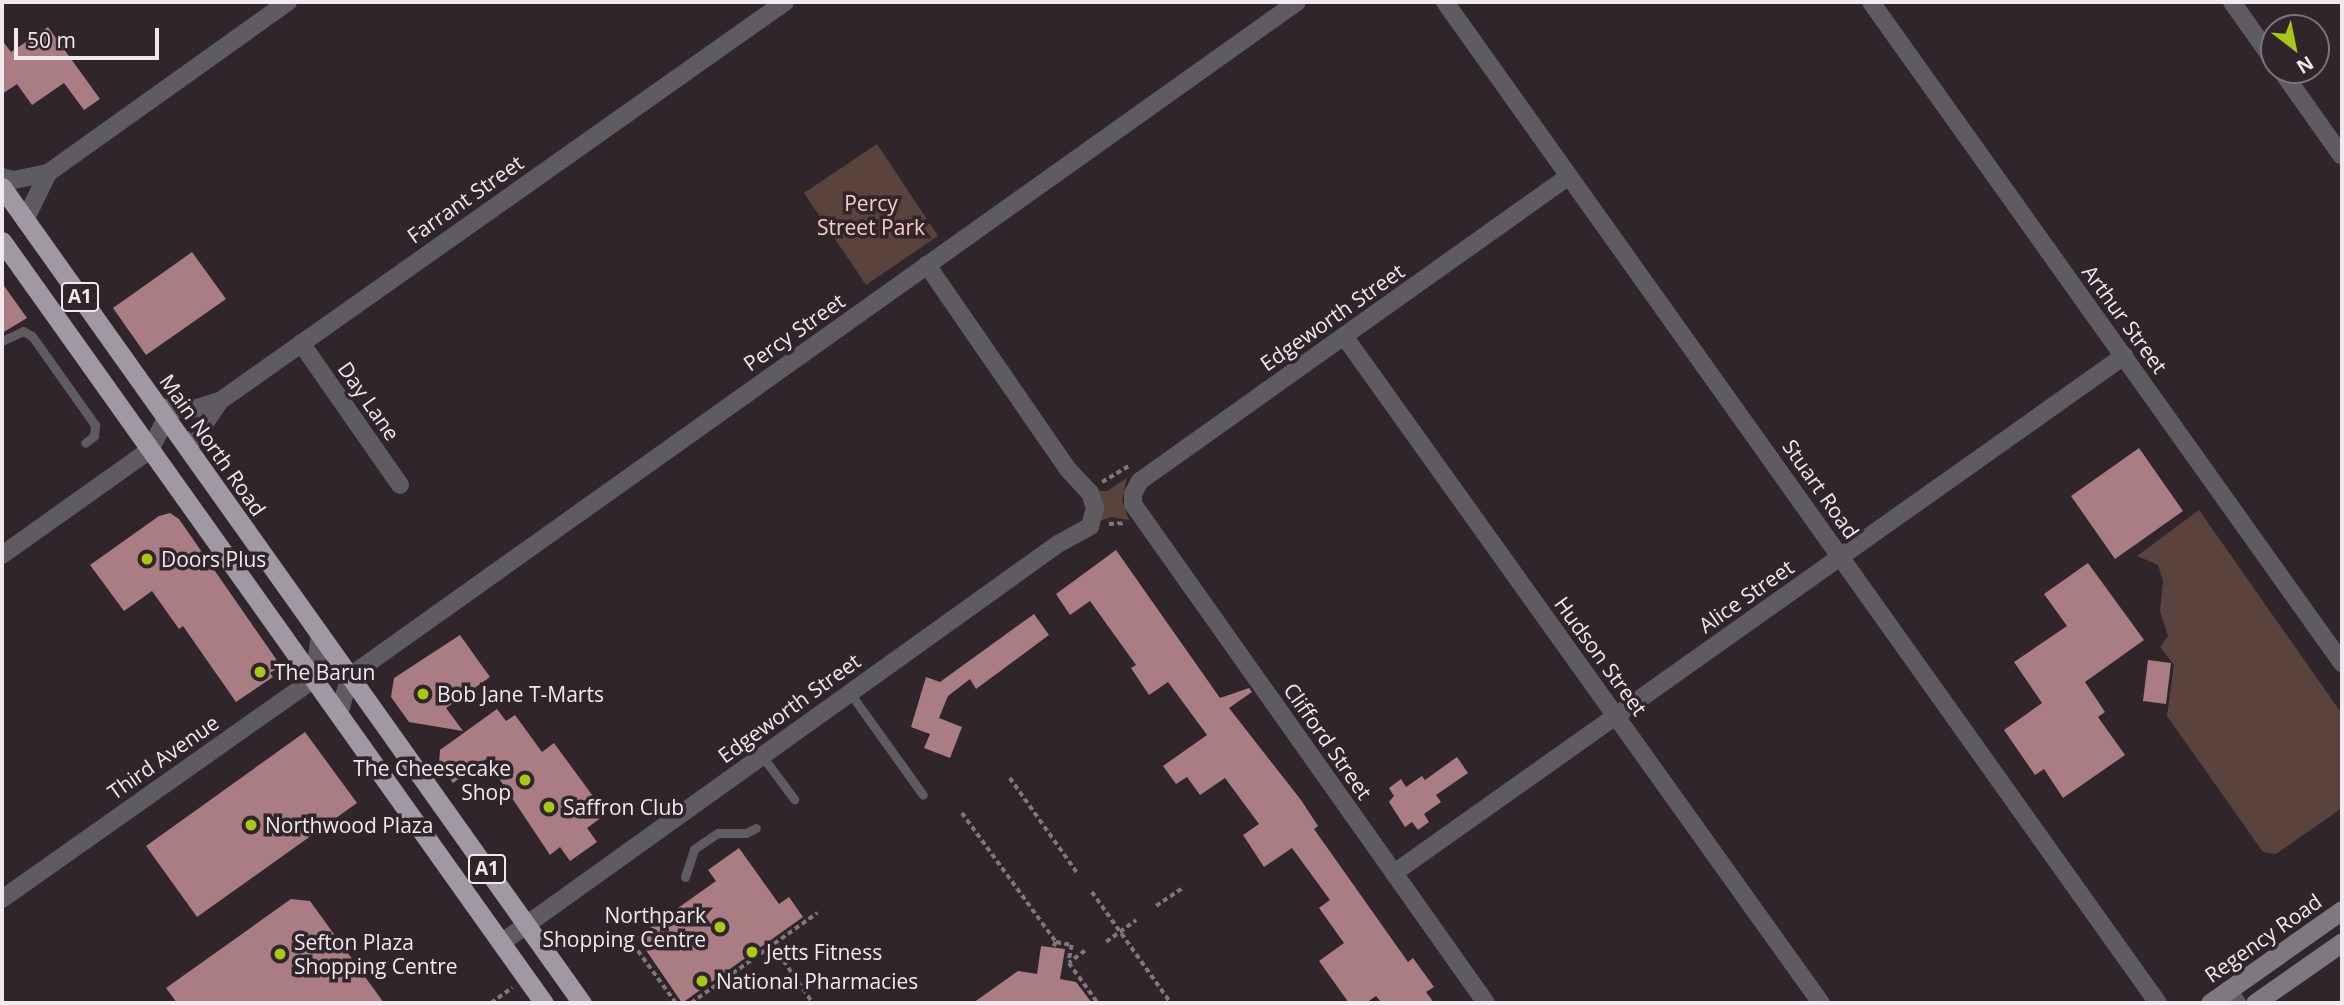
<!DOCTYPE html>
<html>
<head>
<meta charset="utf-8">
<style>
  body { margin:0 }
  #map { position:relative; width:2344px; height:1005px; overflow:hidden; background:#30252b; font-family:"Open Sans",sans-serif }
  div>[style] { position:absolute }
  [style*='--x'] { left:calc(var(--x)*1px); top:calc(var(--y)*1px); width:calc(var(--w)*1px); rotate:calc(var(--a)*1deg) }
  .green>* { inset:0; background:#59433c }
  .building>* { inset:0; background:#a97d83 }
  .path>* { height:3.5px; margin-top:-1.75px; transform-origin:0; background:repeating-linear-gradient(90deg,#80767c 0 5px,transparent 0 8.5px) }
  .service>* { height:9px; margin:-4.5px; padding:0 4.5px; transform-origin:4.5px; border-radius:4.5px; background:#5f5c61 }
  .minor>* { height:18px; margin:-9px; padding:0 9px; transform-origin:9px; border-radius:9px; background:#5f5c61 }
  .secondary>* { height:19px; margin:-9.5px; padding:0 9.5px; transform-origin:9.5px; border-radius:9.5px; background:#7e7980 }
  .trunk>* { height:19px; margin:-9.5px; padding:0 9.5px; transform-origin:9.5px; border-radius:9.5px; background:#a099a4 }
  .dots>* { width:19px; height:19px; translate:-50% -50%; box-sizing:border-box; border:4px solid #30252b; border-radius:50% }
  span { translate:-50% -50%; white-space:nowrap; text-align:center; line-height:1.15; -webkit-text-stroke:7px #30252b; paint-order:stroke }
  .shield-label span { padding:2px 5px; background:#30252b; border:2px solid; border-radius:5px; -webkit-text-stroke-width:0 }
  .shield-label { font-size:19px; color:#f1e9ee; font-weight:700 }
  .street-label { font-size:21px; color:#f1e9ee }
  .park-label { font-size:21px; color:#f8cdc0 }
  .poi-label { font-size:21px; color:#f1e9ee }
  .left { translate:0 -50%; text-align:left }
  .right { translate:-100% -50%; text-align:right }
  .frame { position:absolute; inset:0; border:4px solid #f1e9ee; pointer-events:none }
  .north { position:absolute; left:2260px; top:14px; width:70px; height:70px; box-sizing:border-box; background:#30252b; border:2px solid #7d7379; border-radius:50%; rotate:148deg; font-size:19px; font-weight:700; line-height:28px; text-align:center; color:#f1e9ee }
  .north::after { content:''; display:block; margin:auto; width:24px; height:32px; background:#aac719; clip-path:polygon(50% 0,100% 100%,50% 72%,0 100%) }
  .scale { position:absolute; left:14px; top:28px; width:145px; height:32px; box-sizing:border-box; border:4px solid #f1e9ee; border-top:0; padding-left:9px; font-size:21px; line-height:24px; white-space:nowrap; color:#f1e9ee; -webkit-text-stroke:5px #30252b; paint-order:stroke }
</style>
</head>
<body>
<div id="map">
  <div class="green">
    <i style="clip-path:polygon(877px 144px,938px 236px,866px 285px,804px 193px)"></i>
    <i style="clip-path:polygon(1127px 478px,1122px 501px,1129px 520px,1111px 517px,1098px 522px,1097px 491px,1107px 491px)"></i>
    <i style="clip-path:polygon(2199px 510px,2342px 714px,2342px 808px,2276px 854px,2263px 852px,2167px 716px,2174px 665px,2160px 647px,2168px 636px,2160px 611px,2163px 581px,2158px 565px,2137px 556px)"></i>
  </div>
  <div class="building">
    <i style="clip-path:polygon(48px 27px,100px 99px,84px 110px,64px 83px,32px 105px,17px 84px,2px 94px,2px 40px,11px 52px)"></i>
    <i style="clip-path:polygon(192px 252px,226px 299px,146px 355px,113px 308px)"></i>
    <i style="clip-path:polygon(2px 283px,27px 318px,2px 333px)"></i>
    <i style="clip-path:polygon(2139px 448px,2183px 511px,2115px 559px,2071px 496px)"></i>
    <i style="clip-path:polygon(170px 513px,179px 519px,276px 659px,278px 668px,270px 673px,273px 677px,236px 702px,183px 626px,179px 629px,152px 591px,124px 611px,90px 565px,159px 516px)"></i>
    <i style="clip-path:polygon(1116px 550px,1220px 698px,1249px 688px,1252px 692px,1229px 708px,1301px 800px,1318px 826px,1314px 829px,1408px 962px,1413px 958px,1434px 987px,1426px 992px,1434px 1003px,1382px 1003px,1376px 996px,1366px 1003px,1349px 1003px,1319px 961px,1344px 943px,1319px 908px,1330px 900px,1292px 848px,1264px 867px,1243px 835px,1259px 824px,1225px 778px,1200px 795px,1187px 777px,1176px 784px,1163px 766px,1207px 735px,1168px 682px,1149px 695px,1131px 668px,1136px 665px,1090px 601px,1070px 615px,1056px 594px)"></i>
    <i style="clip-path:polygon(2088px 563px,2144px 640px,2085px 682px,2105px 712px,2098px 717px,2125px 755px,2063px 798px,2044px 769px,2035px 775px,2004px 730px,2042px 703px,2014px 662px,2067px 626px,2044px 594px)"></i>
    <i style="clip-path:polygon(1034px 614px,1049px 635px,976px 689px,970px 679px,948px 696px,939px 718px,962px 727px,950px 758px,924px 748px,930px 734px,911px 727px,926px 677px,940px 682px)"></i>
    <i style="clip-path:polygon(460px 635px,490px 677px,446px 708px,463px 731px,409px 722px,391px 697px,394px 678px)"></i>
    <i style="clip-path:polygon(2148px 660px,2171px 663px,2166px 704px,2143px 701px)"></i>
    <i style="clip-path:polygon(497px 709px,506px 721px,515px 715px,542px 752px,554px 743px,606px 814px,587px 828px,597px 842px,570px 861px,560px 847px,550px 855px,486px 759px,453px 783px,439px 764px,440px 750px)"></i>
    <i style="clip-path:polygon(305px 732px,357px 803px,197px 917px,146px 846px)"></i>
    <i style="clip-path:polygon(1457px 757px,1468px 773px,1436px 795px,1441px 802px,1424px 814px,1429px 822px,1418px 830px,1412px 822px,1405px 827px,1389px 802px,1394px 796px,1389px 788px,1401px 779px,1406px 787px,1422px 776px,1425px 780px)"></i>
    <i style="clip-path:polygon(739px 848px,779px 904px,789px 897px,803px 917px,682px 1003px,637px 937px,716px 881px,708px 870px)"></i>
    <i style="clip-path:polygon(291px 899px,310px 901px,384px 1003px,177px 1003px,166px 988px)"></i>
    <i style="clip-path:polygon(1041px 946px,1065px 949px,1060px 979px,1076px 982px,1092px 1003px,973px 1003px,1018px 971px,1037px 974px)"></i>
  </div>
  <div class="path">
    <i style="--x:1102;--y:482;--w:31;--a:-31"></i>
    <i style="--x:1109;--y:524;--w:17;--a:-3"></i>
    <i style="--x:1010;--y:778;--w:118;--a:54.7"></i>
    <i style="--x:962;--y:813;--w:160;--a:53.9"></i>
    <i style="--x:1056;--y:942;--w:5;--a:112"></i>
    <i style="--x:1092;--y:892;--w:136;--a:54.6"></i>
    <i style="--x:1156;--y:906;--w:34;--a:-34"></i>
    <i style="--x:559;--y:936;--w:25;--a:11"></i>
    <i style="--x:769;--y:940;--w:77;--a:55.1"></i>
    <i style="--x:1056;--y:942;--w:16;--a:11"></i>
    <i style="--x:1072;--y:945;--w:16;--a:101"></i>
    <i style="--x:1106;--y:942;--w:37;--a:-36"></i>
    <i style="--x:614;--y:944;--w:19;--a:0"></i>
    <i style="--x:633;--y:944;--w:73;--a:53.9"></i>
    <i style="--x:1085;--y:951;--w:20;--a:143"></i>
    <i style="--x:1069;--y:963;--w:49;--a:54.1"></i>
    <i style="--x:491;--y:1003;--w:26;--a:-36"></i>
    <i style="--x:691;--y:1003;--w:155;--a:-35.5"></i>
  </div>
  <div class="service">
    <i style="--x:2;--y:341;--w:23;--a:-25"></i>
    <i style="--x:23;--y:331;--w:10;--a:29"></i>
    <i style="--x:32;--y:336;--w:109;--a:54.7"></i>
    <i style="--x:95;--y:425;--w:11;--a:95"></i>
    <i style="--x:94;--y:436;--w:11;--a:142"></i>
    <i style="--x:850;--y:693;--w:125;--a:54.4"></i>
    <i style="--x:762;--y:756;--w:54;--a:53.3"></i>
    <i style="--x:685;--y:877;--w:29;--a:-72"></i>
    <i style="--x:694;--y:849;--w:29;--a:-34"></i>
    <i style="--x:718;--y:833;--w:28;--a:0"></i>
    <i style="--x:746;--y:833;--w:11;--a:-27"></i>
  </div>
  <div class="minor">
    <i style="--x:1445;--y:2;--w:1229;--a:54.54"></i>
    <i style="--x:1871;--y:2;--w:812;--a:54.53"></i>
    <i style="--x:2232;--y:2;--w:72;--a:54.6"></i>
    <i style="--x:2281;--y:70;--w:105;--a:54.7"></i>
    <i style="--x:2;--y:177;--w:12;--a:14"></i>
    <i style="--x:14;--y:180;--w:35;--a:-12"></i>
    <i style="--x:48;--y:173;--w:295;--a:-35.5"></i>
    <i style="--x:25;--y:220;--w:52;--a:-63.9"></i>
    <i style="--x:1344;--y:336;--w:820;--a:54.43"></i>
    <i style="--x:301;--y:343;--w:173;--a:55.1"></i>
    <i style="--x:159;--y:407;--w:31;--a:6"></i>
    <i style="--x:190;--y:410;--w:31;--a:-17"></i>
    <i style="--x:188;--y:448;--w:57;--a:-55.8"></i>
    <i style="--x:220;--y:401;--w:692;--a:-35.23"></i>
    <i style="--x:2;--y:555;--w:181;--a:-35.4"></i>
    <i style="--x:150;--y:450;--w:36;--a:-63"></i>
    <i style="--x:339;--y:714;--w:40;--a:-74"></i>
    <i style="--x:350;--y:676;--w:1162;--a:-35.44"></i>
    <i style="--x:1394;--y:873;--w:895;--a:-35.31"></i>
    <i style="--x:2;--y:899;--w:382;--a:-35.2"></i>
    <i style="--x:314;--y:679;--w:44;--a:-82.2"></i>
    <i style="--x:501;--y:943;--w:685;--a:-35.62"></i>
    <i style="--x:1058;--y:544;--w:37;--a:-29"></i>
    <i style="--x:1090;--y:526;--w:19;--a:-74"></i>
    <i style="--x:1095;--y:508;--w:16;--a:-108"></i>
    <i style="--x:1090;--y:493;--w:34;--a:-133"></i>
    <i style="--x:1067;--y:468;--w:247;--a:-124.6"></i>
    <i style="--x:2228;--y:990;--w:16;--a:55"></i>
    <i style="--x:1486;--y:1003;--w:611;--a:-125.28"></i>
    <i style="--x:1133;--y:504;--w:10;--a:-90"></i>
    <i style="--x:1133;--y:494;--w:15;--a:-62"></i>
    <i style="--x:1140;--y:481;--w:526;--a:-35.41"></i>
  </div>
  <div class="secondary">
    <i style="--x:2210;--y:1003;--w:161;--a:-35.2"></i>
    <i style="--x:2255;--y:1003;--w:106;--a:-35"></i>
  </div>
  <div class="trunk">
    <i style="--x:2;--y:187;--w:1001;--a:54.6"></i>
    <i style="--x:2;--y:241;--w:935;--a:54.58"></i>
  </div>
  <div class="dots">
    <i style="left:147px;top:559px;background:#aac719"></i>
    <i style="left:260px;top:672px;background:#aac719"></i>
    <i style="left:423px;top:694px;background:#aac719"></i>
    <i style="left:525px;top:780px;background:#aac719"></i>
    <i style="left:549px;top:807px;background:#aac719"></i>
    <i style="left:251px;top:825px;background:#aac719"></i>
    <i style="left:720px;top:927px;background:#aac719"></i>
    <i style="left:752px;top:952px;background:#aac719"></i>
    <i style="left:280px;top:954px;background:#aac719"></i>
    <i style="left:702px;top:981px;background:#aac719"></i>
  </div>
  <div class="shield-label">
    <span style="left:80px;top:297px">A1</span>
    <span style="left:487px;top:869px">A1</span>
  </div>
  <div class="street-label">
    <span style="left:465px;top:199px;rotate:-35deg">Farrant Street</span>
    <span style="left:1332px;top:317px;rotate:-35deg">Edgeworth Street</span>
    <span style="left:2125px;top:319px;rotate:54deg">Arthur Street</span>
    <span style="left:794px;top:332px;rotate:-35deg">Percy Street</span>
    <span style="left:369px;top:401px;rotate:55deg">Day Lane</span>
    <span style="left:213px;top:445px;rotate:55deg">Main North Road</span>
    <span style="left:1821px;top:489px;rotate:55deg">Stuart Road</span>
    <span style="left:1746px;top:596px;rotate:-35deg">Alice Street</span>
    <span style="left:1601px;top:656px;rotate:54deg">Hudson Street</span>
    <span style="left:789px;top:708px;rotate:-36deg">Edgeworth Street</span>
    <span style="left:1328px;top:741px;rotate:55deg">Clifford Street</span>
    <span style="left:163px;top:757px;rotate:-35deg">Third Avenue</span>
    <span style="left:2263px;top:938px;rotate:-35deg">Regency Road</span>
  </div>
  <div class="park-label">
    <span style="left:871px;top:215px">Percy<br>Street Park</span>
  </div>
  <div class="poi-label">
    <span class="left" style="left:161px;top:559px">Doors Plus</span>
    <span class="left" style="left:274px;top:672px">The Barun</span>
    <span class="left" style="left:437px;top:694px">Bob Jane T-Marts</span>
    <span class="right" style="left:511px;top:780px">The Cheesecake<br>Shop</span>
    <span class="left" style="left:563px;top:807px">Saffron Club</span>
    <span class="left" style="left:265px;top:825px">Northwood Plaza</span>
    <span class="right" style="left:706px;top:927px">Northpark<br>Shopping Centre</span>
    <span class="left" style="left:294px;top:954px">Sefton Plaza<br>Shopping Centre</span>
    <span class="left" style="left:766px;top:952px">Jetts Fitness</span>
    <span class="left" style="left:716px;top:981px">National Pharmacies</span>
  </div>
  <div class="frame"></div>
  <div class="north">N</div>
  <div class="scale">50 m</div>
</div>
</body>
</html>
